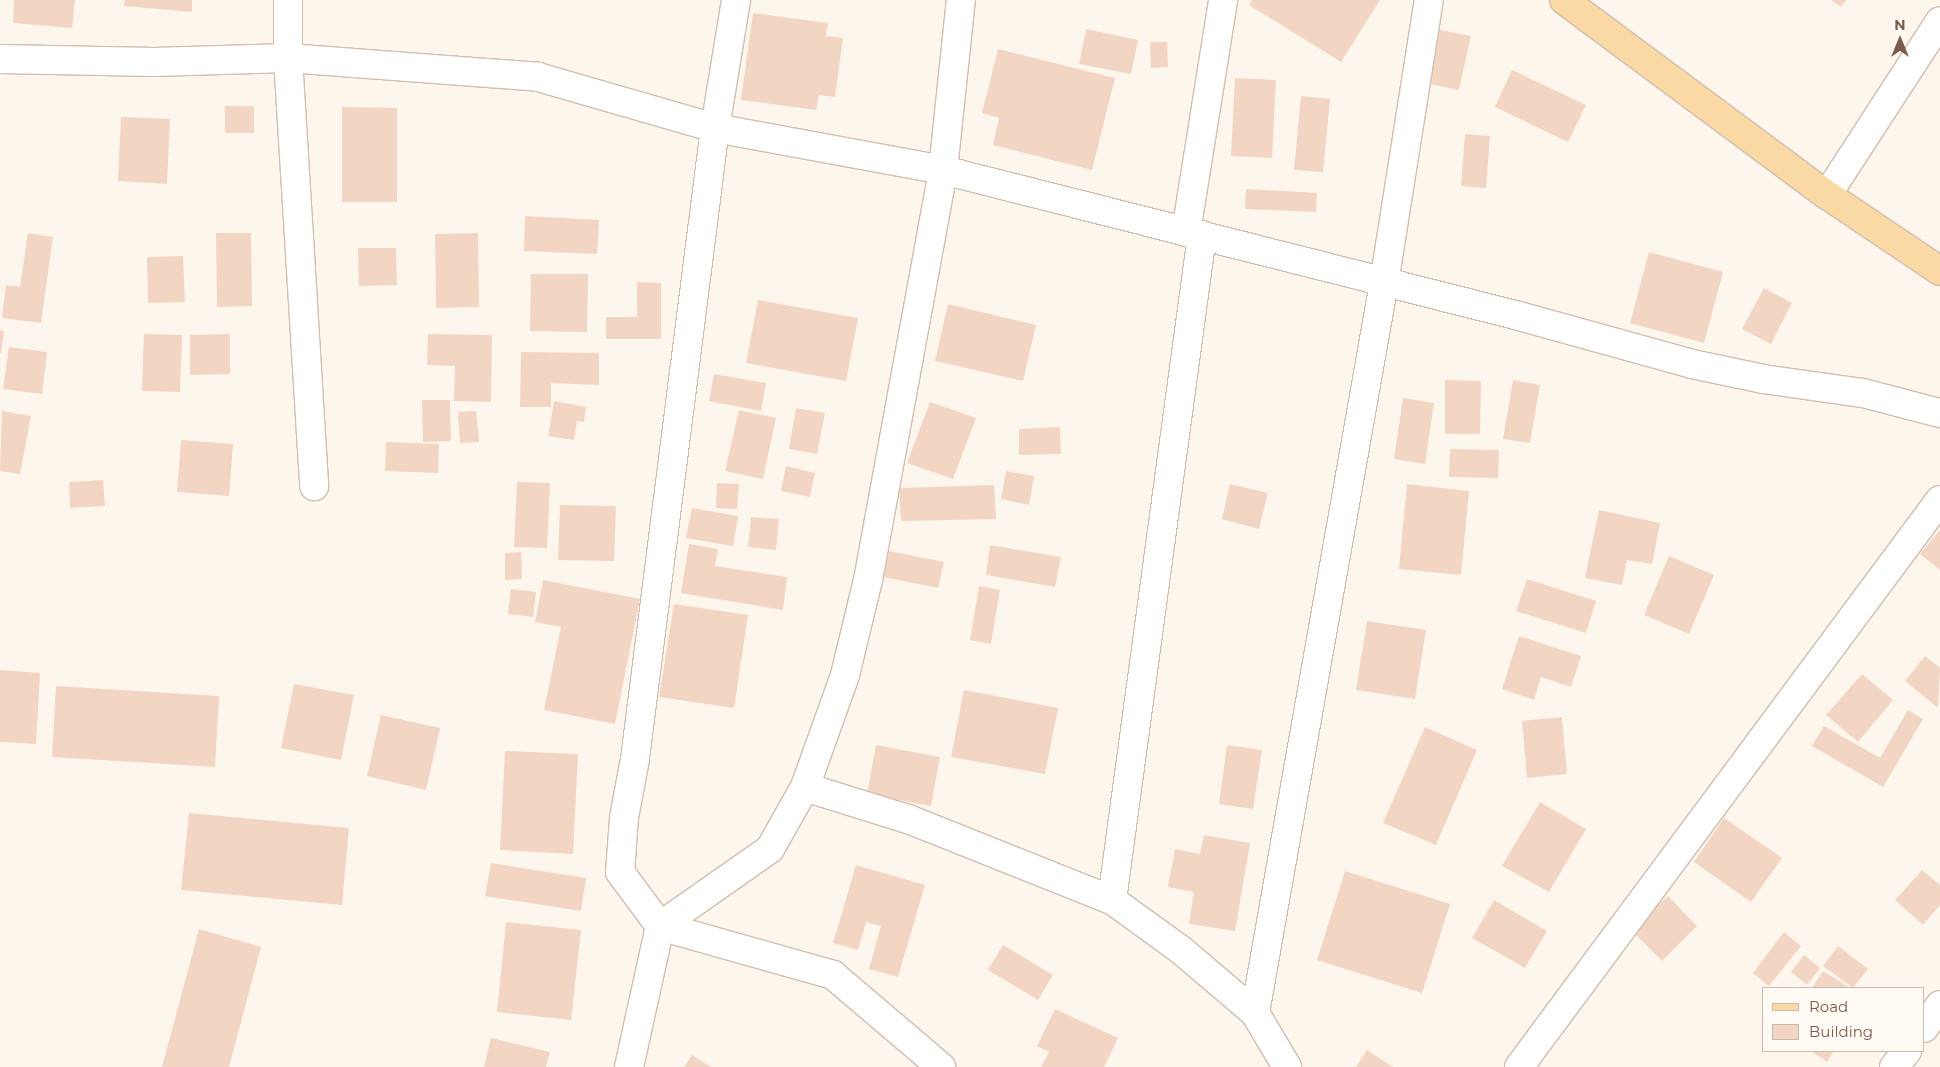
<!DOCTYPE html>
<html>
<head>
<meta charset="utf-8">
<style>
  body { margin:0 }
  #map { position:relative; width:1940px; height:1067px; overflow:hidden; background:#fdf6ec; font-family:Montserrat,sans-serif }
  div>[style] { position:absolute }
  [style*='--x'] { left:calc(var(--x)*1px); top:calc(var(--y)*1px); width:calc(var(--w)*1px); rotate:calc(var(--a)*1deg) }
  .building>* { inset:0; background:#f3d5c3 }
  .roads { filter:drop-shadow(1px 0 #d1beb0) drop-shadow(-1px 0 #d1beb0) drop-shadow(0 1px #d1beb0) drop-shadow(0 -1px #d1beb0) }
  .minor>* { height:28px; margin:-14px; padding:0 14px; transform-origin:14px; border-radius:14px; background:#fff }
  .major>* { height:28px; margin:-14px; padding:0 14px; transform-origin:14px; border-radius:14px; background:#fbd9a5 }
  span { translate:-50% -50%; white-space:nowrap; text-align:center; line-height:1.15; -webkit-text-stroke:4.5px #fffaf3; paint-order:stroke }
  .legend { position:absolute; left:1762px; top:987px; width:162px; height:65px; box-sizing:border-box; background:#fffaf3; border:1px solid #cabbb1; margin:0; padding:6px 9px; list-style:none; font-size:15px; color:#7a5c4d }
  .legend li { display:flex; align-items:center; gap:10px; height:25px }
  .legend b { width:25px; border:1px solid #cabbb1 }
  .north { position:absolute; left:1875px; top:15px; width:50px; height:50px; -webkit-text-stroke:4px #fffaf3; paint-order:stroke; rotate:0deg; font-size:14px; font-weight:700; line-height:20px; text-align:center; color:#7a5c4d }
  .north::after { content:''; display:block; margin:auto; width:18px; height:22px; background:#7a5c4d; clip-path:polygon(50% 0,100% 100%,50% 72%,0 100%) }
</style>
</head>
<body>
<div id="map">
  <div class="building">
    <i style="clip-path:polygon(14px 0,75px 0,72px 28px,13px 23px)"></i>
    <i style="clip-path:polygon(125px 0,192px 0,192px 12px,124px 6px)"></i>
    <i style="clip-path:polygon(1252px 0,1380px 0,1341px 62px,1249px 5px)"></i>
    <i style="clip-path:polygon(1831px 0,1846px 0,1841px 7px)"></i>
    <i style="clip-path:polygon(753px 13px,828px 23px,826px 36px,843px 38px,835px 97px,819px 95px,816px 110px,741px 100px)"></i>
    <i style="clip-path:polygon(1086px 29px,1138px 40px,1131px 74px,1079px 64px)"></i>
    <i style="clip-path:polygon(1436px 29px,1471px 36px,1459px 90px,1425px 83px)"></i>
    <i style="clip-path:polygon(1150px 42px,1167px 42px,1168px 67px,1151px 68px)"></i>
    <i style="clip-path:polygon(998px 49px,1115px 78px,1092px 170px,993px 145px,999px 118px,982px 113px)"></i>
    <i style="clip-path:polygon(1512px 70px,1586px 105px,1568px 142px,1495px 107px)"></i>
    <i style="clip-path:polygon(1235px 78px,1276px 80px,1272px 158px,1231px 156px)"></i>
    <i style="clip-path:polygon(1301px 96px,1330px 99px,1323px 172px,1294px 170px)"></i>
    <i style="clip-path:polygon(225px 106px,254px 106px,254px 133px,225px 133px)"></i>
    <i style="clip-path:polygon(342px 107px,397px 108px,397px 202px,342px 202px)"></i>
    <i style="clip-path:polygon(121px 117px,170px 119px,167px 184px,118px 181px)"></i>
    <i style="clip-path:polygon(1465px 134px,1490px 136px,1486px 188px,1461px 186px)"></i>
    <i style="clip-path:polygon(1246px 189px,1317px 193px,1316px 212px,1245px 209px)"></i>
    <i style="clip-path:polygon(525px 216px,599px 220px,597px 254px,524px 251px)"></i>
    <i style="clip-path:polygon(28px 233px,53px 237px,41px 323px,2px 318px,6px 285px,20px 287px)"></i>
    <i style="clip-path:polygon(216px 233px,251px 233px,252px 306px,217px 307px)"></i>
    <i style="clip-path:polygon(478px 233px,479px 307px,436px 308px,435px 234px)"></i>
    <i style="clip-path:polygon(358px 248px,396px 248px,397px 285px,359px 286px)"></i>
    <i style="clip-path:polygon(1649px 252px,1723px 272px,1704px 343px,1630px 323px)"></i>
    <i style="clip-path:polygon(183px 256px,185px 302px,148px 303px,147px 257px)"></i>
    <i style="clip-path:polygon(531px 274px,588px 274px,587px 332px,530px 331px)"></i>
    <i style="clip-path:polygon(637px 282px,661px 283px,661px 339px,606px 339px,606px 317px,637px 317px)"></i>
    <i style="clip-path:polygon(1764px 288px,1792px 303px,1771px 344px,1742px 329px)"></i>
    <i style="clip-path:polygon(758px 300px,858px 318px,846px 381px,746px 363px)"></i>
    <i style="clip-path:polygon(948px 304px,1036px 325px,1023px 381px,935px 361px)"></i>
    <i style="clip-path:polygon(0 330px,4px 331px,1px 353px,0 353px)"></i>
    <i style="clip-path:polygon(144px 334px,182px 335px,180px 392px,142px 391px)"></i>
    <i style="clip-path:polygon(230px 334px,230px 374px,190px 375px,190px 335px)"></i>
    <i style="clip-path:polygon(428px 334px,492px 335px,491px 402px,454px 401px,455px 366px,427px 365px)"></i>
    <i style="clip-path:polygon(9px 347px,47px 352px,42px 394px,3px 389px)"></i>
    <i style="clip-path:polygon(521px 352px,599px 353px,599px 385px,551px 383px,551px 407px,520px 407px)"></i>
    <i style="clip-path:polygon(714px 374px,766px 383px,761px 411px,709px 401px)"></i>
    <i style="clip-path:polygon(1445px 380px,1481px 381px,1480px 434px,1445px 434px)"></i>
    <i style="clip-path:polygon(1513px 380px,1540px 385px,1530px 443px,1503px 439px)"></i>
    <i style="clip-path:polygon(1403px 398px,1434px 403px,1425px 464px,1394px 459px)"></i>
    <i style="clip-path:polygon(422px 400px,450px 400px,451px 441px,423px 442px)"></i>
    <i style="clip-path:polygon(554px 401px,586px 407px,584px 422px,577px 421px,574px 440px,548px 436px)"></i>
    <i style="clip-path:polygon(930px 402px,976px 418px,953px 479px,907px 463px)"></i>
    <i style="clip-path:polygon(796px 408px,825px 413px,817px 454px,789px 449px)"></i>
    <i style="clip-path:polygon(739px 410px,776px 418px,763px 479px,725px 471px)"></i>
    <i style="clip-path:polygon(2px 411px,31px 416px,20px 474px,0 471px)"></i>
    <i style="clip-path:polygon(476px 411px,479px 442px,460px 443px,458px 412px)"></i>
    <i style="clip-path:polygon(1060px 427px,1061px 454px,1019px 455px,1019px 429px)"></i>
    <i style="clip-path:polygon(181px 440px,233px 444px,229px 496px,177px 492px)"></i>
    <i style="clip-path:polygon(386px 442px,439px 444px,438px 473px,385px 471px)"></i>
    <i style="clip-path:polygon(1450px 449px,1499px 450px,1498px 478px,1449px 477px)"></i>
    <i style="clip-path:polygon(786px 466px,815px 473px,810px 497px,781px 491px)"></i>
    <i style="clip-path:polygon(1006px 471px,1034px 476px,1029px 505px,1001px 499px)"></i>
    <i style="clip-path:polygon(103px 480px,105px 506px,70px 508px,69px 482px)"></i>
    <i style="clip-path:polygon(517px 482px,550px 483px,547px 548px,514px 547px)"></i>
    <i style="clip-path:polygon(717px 483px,739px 484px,737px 509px,716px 508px)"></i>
    <i style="clip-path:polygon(1230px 484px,1268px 493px,1259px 529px,1222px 519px)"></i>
    <i style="clip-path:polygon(1407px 484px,1469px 491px,1461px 575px,1399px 569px)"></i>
    <i style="clip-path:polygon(994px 485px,996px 519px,901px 521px,899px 488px)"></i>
    <i style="clip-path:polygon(560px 505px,616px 506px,614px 561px,558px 560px)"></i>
    <i style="clip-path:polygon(692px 508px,738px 516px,733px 546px,686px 538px)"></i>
    <i style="clip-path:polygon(1599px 510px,1660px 523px,1652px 564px,1627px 560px,1622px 585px,1585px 578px)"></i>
    <i style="clip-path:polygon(751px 517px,779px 519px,776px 550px,748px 547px)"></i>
    <i style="clip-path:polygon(1940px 530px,1940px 570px,1920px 554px)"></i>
    <i style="clip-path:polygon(689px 544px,718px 549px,715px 566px,787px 577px,783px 610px,681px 593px)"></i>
    <i style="clip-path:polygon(990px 545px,1061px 557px,1055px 587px,986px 575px)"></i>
    <i style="clip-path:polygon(889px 551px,944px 562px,938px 588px,883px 577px)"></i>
    <i style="clip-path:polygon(521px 552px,522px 579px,505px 580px,505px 553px)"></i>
    <i style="clip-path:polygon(1669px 556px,1714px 575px,1689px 634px,1644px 615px)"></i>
    <i style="clip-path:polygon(1527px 579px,1596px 601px,1586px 633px,1516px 611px)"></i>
    <i style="clip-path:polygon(543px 580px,640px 599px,615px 724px,544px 710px,561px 627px,535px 622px)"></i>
    <i style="clip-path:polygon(979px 586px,1000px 590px,991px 644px,970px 640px)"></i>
    <i style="clip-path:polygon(511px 589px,536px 592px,533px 617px,508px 614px)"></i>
    <i style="clip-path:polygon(674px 604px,748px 615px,734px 708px,659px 697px)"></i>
    <i style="clip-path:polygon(1367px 621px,1426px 630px,1415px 699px,1356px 690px)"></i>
    <i style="clip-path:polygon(1519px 636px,1581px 656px,1571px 687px,1541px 677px,1534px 700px,1502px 689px)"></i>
    <i style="clip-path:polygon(1925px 656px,1940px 668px,1938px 708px,1905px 681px)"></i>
    <i style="clip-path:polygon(0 670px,40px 673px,36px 744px,0 742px)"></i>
    <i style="clip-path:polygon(1862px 674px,1893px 700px,1858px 742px,1826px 715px)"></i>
    <i style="clip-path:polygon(294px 684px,354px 695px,341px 760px,281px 748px)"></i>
    <i style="clip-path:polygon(56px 686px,219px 696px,215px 767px,52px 757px)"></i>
    <i style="clip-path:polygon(964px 690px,1058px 708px,1045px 774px,951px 757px)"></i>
    <i style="clip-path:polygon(1908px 710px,1923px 719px,1883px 787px,1812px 746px,1824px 726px,1880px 758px)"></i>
    <i style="clip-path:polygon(381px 715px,440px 728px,426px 790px,367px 776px)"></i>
    <i style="clip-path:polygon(1562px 717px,1567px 774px,1527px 778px,1522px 721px)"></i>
    <i style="clip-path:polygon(1425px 727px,1477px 750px,1436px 845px,1383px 823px)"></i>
    <i style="clip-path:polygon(876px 745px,940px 757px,931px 806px,867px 794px)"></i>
    <i style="clip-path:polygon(1227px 745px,1262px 750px,1253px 809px,1219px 804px)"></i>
    <i style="clip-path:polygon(505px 751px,578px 754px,573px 854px,500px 850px)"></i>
    <i style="clip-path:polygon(1540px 802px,1586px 829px,1549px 892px,1502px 866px)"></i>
    <i style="clip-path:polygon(189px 813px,349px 828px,342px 905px,181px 890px)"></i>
    <i style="clip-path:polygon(1724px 818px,1782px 858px,1751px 902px,1694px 862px)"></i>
    <i style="clip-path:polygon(1204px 835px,1250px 843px,1235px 931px,1189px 924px,1194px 892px,1168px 887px,1175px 849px,1200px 854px)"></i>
    <i style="clip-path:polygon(491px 863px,586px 878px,581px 911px,485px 896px)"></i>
    <i style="clip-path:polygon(856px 865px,925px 885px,898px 977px,869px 969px,881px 926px,866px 922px,858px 950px,833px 943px)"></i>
    <i style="clip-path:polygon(1922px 870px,1940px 885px,1940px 905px,1923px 925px,1895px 900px)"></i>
    <i style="clip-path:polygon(1345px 871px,1450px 904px,1422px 993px,1317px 960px)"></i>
    <i style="clip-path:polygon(1668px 896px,1697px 926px,1662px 961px,1632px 931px)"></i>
    <i style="clip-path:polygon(1494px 900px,1547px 931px,1525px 968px,1472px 938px)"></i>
    <i style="clip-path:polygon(506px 922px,581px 930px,571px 1020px,497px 1012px)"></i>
    <i style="clip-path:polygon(199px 929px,261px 947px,229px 1067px,162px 1067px)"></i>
    <i style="clip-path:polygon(1784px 932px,1801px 946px,1769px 986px,1753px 973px)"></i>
    <i style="clip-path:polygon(1003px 945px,1053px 975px,1038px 1000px,988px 970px)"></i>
    <i style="clip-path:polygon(1838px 946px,1868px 969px,1853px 988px,1823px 966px)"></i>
    <i style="clip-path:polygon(1804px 955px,1820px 968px,1807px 985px,1791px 972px)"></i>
    <i style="clip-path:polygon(1823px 971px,1850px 988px,1812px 988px)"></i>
    <i style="clip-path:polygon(1055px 1009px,1118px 1038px,1104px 1067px,1041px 1067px,1049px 1052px,1037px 1046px)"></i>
    <i style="clip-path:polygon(491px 1038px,550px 1052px,546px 1067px,484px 1067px)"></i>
    <i style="clip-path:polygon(1367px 1050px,1393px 1067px,1356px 1067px)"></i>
    <i style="clip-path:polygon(1811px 1051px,1834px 1051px,1827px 1062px)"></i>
    <i style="clip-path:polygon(692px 1055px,711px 1067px,684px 1067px)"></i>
  </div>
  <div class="roads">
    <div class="minor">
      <i style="--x:288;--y:0;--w:58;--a:90"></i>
      <i style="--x:288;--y:58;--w:429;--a:86.5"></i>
      <i style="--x:736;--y:0;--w:130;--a:99.3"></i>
      <i style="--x:715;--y:128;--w:636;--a:97.23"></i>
      <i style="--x:635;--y:759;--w:60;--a:100.6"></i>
      <i style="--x:624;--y:818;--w:54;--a:94.2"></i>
      <i style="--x:620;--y:872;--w:67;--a:53.5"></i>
      <i style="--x:660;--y:926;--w:180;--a:15.8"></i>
      <i style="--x:833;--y:975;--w:142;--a:40.4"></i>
      <i style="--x:0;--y:59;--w:154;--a:1.1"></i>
      <i style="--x:154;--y:62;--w:134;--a:-1.7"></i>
      <i style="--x:288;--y:58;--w:251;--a:4.3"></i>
      <i style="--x:538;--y:77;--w:184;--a:16.1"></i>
      <i style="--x:715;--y:128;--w:232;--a:10.4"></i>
      <i style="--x:943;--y:170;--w:594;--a:14.22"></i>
      <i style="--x:1519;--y:316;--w:180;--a:15.5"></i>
      <i style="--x:1692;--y:364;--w:73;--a:11.9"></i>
      <i style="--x:1763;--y:379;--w:101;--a:8"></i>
      <i style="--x:1863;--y:393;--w:80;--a:14.6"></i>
      <i style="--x:1827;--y:195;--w:207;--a:-57"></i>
      <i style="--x:1186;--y:232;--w:235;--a:-80.9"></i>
      <i style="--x:805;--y:787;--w:108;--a:17.3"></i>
      <i style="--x:908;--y:819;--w:219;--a:21.7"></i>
      <i style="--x:1112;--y:900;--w:85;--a:35.9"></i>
      <i style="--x:1181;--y:950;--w:97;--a:40.4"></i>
      <i style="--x:1255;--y:1013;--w:63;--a:59.3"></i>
      <i style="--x:1112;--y:900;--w:671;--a:-82.29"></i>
      <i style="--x:1255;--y:1013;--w:741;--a:-79.98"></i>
      <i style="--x:1384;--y:283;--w:287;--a:-81"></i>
      <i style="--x:1924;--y:1028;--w:28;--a:-55"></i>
      <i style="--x:629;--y:1067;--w:144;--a:-77.6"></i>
      <i style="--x:660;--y:926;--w:134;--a:-35"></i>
      <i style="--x:770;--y:849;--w:71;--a:-60.6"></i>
      <i style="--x:805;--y:787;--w:119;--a:-70.3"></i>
      <i style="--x:845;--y:675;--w:98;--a:-76.4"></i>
      <i style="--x:868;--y:580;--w:417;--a:-79.6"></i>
      <i style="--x:943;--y:170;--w:171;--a:-84"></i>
      <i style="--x:1519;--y:1067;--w:706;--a:-53.41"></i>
      <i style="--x:1894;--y:1067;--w:21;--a:-51"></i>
    </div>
    <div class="major">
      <i style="--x:1564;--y:0;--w:327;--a:36.6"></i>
      <i style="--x:1827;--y:195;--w:136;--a:33.9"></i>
    </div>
  </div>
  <ul class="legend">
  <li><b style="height:6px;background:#fbd9a5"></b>Road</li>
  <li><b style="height:14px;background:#f3d5c3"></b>Building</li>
  </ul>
  <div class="north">N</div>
</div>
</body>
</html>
